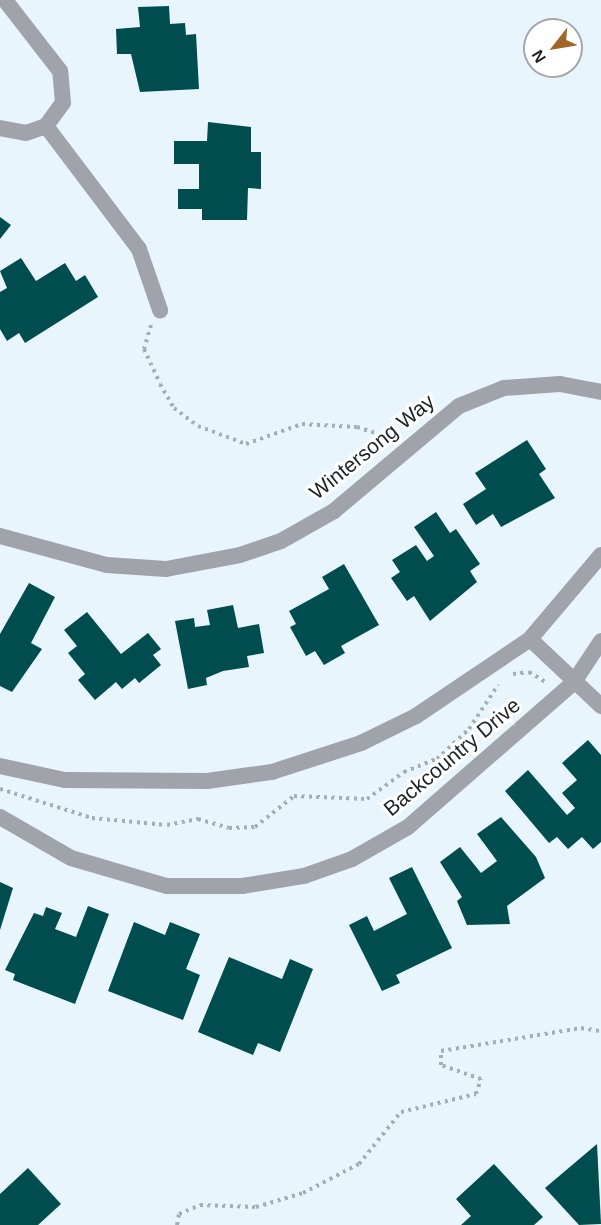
<!DOCTYPE html>
<html>
<head>
<meta charset="utf-8">
<style>
  body { margin:0 }
  #map { position:relative; width:601px; height:1225px; overflow:hidden; background:#e8f5fd; font-family:Helvetica,sans-serif }
  div>[style] { position:absolute }
  [style*='--x'] { left:calc(var(--x)*1px); top:calc(var(--y)*1px); width:calc(var(--w)*1px); rotate:calc(var(--a)*1deg) }
  .building>* { inset:0; background:#004d50 }
  .path>* { height:4px; margin-top:-2px; transform-origin:0; background:repeating-linear-gradient(90deg,#a4aeb5 0 3px,transparent 0 7.5px) }
  .minor>* { height:16px; margin:-8px; padding:0 8px; transform-origin:8px; border-radius:8px; background:#a0a3aa }
  span { translate:-50% -50%; white-space:nowrap; text-align:center; line-height:1.15; -webkit-text-stroke:6px #fff; paint-order:stroke }
  .street-label { font-size:21px; color:#1d2327 }
  .north { position:absolute; left:523px; top:18px; width:60px; height:60px; box-sizing:border-box; background:#fff; border:2px solid #a5a7a9; border-radius:50%; rotate:239deg; font-size:16px; font-weight:700; line-height:24px; text-align:center; color:#1d2327 }
  .north::after { content:''; display:block; margin:auto; width:21px; height:27px; background:#a16527; clip-path:polygon(50% 0,100% 100%,50% 72%,0 100%) }
</style>
</head>
<body>
<div id="map">
  <div class="building">
    <i style="clip-path:polygon(169px 6px,170px 24px,185px 23px,186px 35px,196px 34px,199px 89px,140px 92px,131px 54px,117px 54px,116px 29px,140px 27px,138px 7px)"></i>
    <i style="clip-path:polygon(208px 122px,251px 127px,251px 152px,261px 152px,261px 189px,248px 188px,247px 220px,202px 220px,202px 209px,178px 209px,178px 189px,199px 189px,199px 164px,174px 164px,174px 141px,207px 141px)"></i>
    <i style="clip-path:polygon(0 217px,11px 225px,0 239px)"></i>
    <i style="clip-path:polygon(21px 258px,36px 281px,65px 263px,76px 281px,85px 275px,98px 297px,25px 343px,19px 333px,7px 341px,0 329px,0 292px,7px 288px,0 271px)"></i>
    <i style="clip-path:polygon(527px 440px,546px 469px,539px 474px,555px 498px,501px 527px,493px 514px,476px 525px,463px 504px,486px 489px,475px 473px)"></i>
    <i style="clip-path:polygon(436px 512px,450px 533px,456px 529px,480px 564px,470px 571px,477px 582px,430px 621px,414px 596px,407px 601px,391px 578px,400px 572px,392px 560px,416px 545px,427px 561px,434px 556px,414px 527px)"></i>
    <i style="clip-path:polygon(344px 564px,379px 625px,341px 646px,345px 653px,324px 665px,315px 651px,306px 656px,290px 627px,296px 624px,289px 611px,329px 589px,322px 577px)"></i>
    <i style="clip-path:polygon(29px 583px,55px 597px,31px 643px,42px 649px,12px 692px,0 686px,0 634px)"></i>
    <i style="clip-path:polygon(233px 605px,238px 628px,259px 624px,264px 653px,247px 656px,249px 667px,223px 671px,206px 678px,207px 685px,188px 689px,175px 621px,194px 618px,195px 627px,210px 625px,207px 610px)"></i>
    <i style="clip-path:polygon(87px 612px,121px 654px,148px 633px,161px 649px,153px 655px,161px 665px,139px 683px,135px 678px,122px 689px,116px 682px,95px 700px,78px 680px,85px 674px,68px 653px,77px 646px,64px 630px)"></i>
    <i style="clip-path:polygon(588px 740px,601px 755px,601px 842px,593px 849px,582px 837px,568px 849px,557px 837px,549px 843px,505px 791px,528px 770px,567px 815px,575px 808px,562px 793px,577px 780px,562px 763px)"></i>
    <i style="clip-path:polygon(501px 817px,536px 857px,545px 878px,507px 906px,510px 924px,467px 925px,457px 901px,462px 897px,440px 862px,460px 847px,481px 873px,497px 861px,477px 834px)"></i>
    <i style="clip-path:polygon(412px 867px,452px 948px,396px 975px,400px 983px,382px 991px,349px 925px,367px 916px,374px 931px,407px 914px,389px 878px)"></i>
    <i style="clip-path:polygon(0 882px,13px 888px,0 930px)"></i>
    <i style="clip-path:polygon(88px 906px,109px 914px,75px 1004px,13px 980px,15px 974px,5px 970px,34px 913px,43px 916px,46px 907px,62px 913px,55px 929px,76px 937px)"></i>
    <i style="clip-path:polygon(134px 922px,165px 935px,170px 922px,200px 934px,186px 969px,200px 975px,183px 1020px,108px 991px)"></i>
    <i style="clip-path:polygon(229px 957px,282px 979px,290px 959px,313px 969px,280px 1052px,258px 1043px,253px 1055px,198px 1032px)"></i>
    <i style="clip-path:polygon(597px 1144px,601px 1224px,579px 1225px,545px 1188px)"></i>
    <i style="clip-path:polygon(494px 1164px,543px 1217px,534px 1225px,461px 1225px,471px 1216px,456px 1199px)"></i>
    <i style="clip-path:polygon(28px 1168px,61px 1204px,38px 1225px,0 1225px,0 1194px)"></i>
  </div>
  <div class="path">
    <i style="--x:151;--y:325;--w:25;--a:106"></i>
    <i style="--x:144;--y:349;--w:38;--a:65"></i>
    <i style="--x:160;--y:384;--w:28;--a:60"></i>
    <i style="--x:174;--y:408;--w:30;--a:37"></i>
    <i style="--x:198;--y:426;--w:51;--a:20.6"></i>
    <i style="--x:246;--y:444;--w:59;--a:-19.7"></i>
    <i style="--x:302;--y:424;--w:55;--a:3.1"></i>
    <i style="--x:357;--y:427;--w:38;--a:18"></i>
    <i style="--x:513;--y:674;--w:16;--a:-7"></i>
    <i style="--x:529;--y:672;--w:21;--a:31"></i>
    <i style="--x:0;--y:789;--w:96;--a:17.5"></i>
    <i style="--x:92;--y:818;--w:75;--a:5.3"></i>
    <i style="--x:167;--y:825;--w:32;--a:-11"></i>
    <i style="--x:198;--y:819;--w:32;--a:16"></i>
    <i style="--x:229;--y:828;--w:26;--a:-2"></i>
    <i style="--x:255;--y:827;--w:50;--a:-38.5"></i>
    <i style="--x:294;--y:796;--w:73;--a:2.4"></i>
    <i style="--x:367;--y:799;--w:46;--a:-36.1"></i>
    <i style="--x:404;--y:772;--w:35;--a:-22"></i>
    <i style="--x:437;--y:759;--w:44;--a:-43.2"></i>
    <i style="--x:469;--y:729;--w:53;--a:-56.6"></i>
    <i style="--x:177;--y:1225;--w:11;--a:-80"></i>
    <i style="--x:179;--y:1214;--w:23;--a:-23"></i>
    <i style="--x:200;--y:1205;--w:56;--a:2"></i>
    <i style="--x:256;--y:1207;--w:49;--a:-16.6"></i>
    <i style="--x:303;--y:1193;--w:63;--a:-27.4"></i>
    <i style="--x:359;--y:1164;--w:67;--a:-51.1"></i>
    <i style="--x:401;--y:1112;--w:77;--a:-13.5"></i>
    <i style="--x:476;--y:1094;--w:16;--a:-72"></i>
    <i style="--x:481;--y:1079;--w:42;--a:-160.7"></i>
    <i style="--x:441;--y:1065;--w:14;--a:-90"></i>
    <i style="--x:441;--y:1051;--w:142;--a:-9.3"></i>
    <i style="--x:581;--y:1028;--w:20;--a:9"></i>
  </div>
  <div class="minor">
    <i style="--x:46;--y:126;--w:154;--a:52.9"></i>
    <i style="--x:139;--y:249;--w:65;--a:71"></i>
    <i style="--x:0;--y:128;--w:26;--a:11"></i>
    <i style="--x:26;--y:133;--w:21;--a:-19"></i>
    <i style="--x:46;--y:126;--w:29;--a:-54"></i>
    <i style="--x:63;--y:103;--w:32;--a:-95"></i>
    <i style="--x:60;--y:71;--w:90;--a:-127.8"></i>
    <i style="--x:0;--y:536;--w:111;--a:15.2"></i>
    <i style="--x:107;--y:565;--w:59;--a:3.9"></i>
    <i style="--x:166;--y:569;--w:75;--a:-10.7"></i>
    <i style="--x:240;--y:555;--w:43;--a:-18.9"></i>
    <i style="--x:281;--y:541;--w:61;--a:-29.5"></i>
    <i style="--x:334;--y:511;--w:163;--a:-40"></i>
    <i style="--x:459;--y:406;--w:48;--a:-21.8"></i>
    <i style="--x:504;--y:388;--w:56;--a:-4.1"></i>
    <i style="--x:560;--y:384;--w:42;--a:11"></i>
    <i style="--x:530;--y:639;--w:98;--a:43.3"></i>
    <i style="--x:0;--y:766;--w:66;--a:12.2"></i>
    <i style="--x:65;--y:780;--w:142;--a:0.4"></i>
    <i style="--x:207;--y:781;--w:66;--a:-7.9"></i>
    <i style="--x:272;--y:772;--w:94;--a:-18"></i>
    <i style="--x:361;--y:743;--w:61;--a:-26.1"></i>
    <i style="--x:416;--y:716;--w:138;--a:-34"></i>
    <i style="--x:530;--y:639;--w:110;--a:-49.8"></i>
    <i style="--x:0;--y:817;--w:82;--a:30"></i>
    <i style="--x:71;--y:858;--w:100;--a:16.3"></i>
    <i style="--x:167;--y:886;--w:75;--a:0"></i>
    <i style="--x:242;--y:886;--w:63;--a:-9.2"></i>
    <i style="--x:304;--y:876;--w:51;--a:-19.5"></i>
    <i style="--x:352;--y:859;--w:64;--a:-29.7"></i>
    <i style="--x:408;--y:827;--w:220;--a:-41.1"></i>
    <i style="--x:574;--y:682;--w:49;--a:-56.6"></i>
  </div>
  <div class="street-label">
    <span style="left:372px;top:447px;rotate:-39deg">Wintersong Way</span>
    <span style="left:452px;top:757px;rotate:-40deg">Backcountry Drive</span>
  </div>
  <div class="north">N</div>
</div>
</body>
</html>
